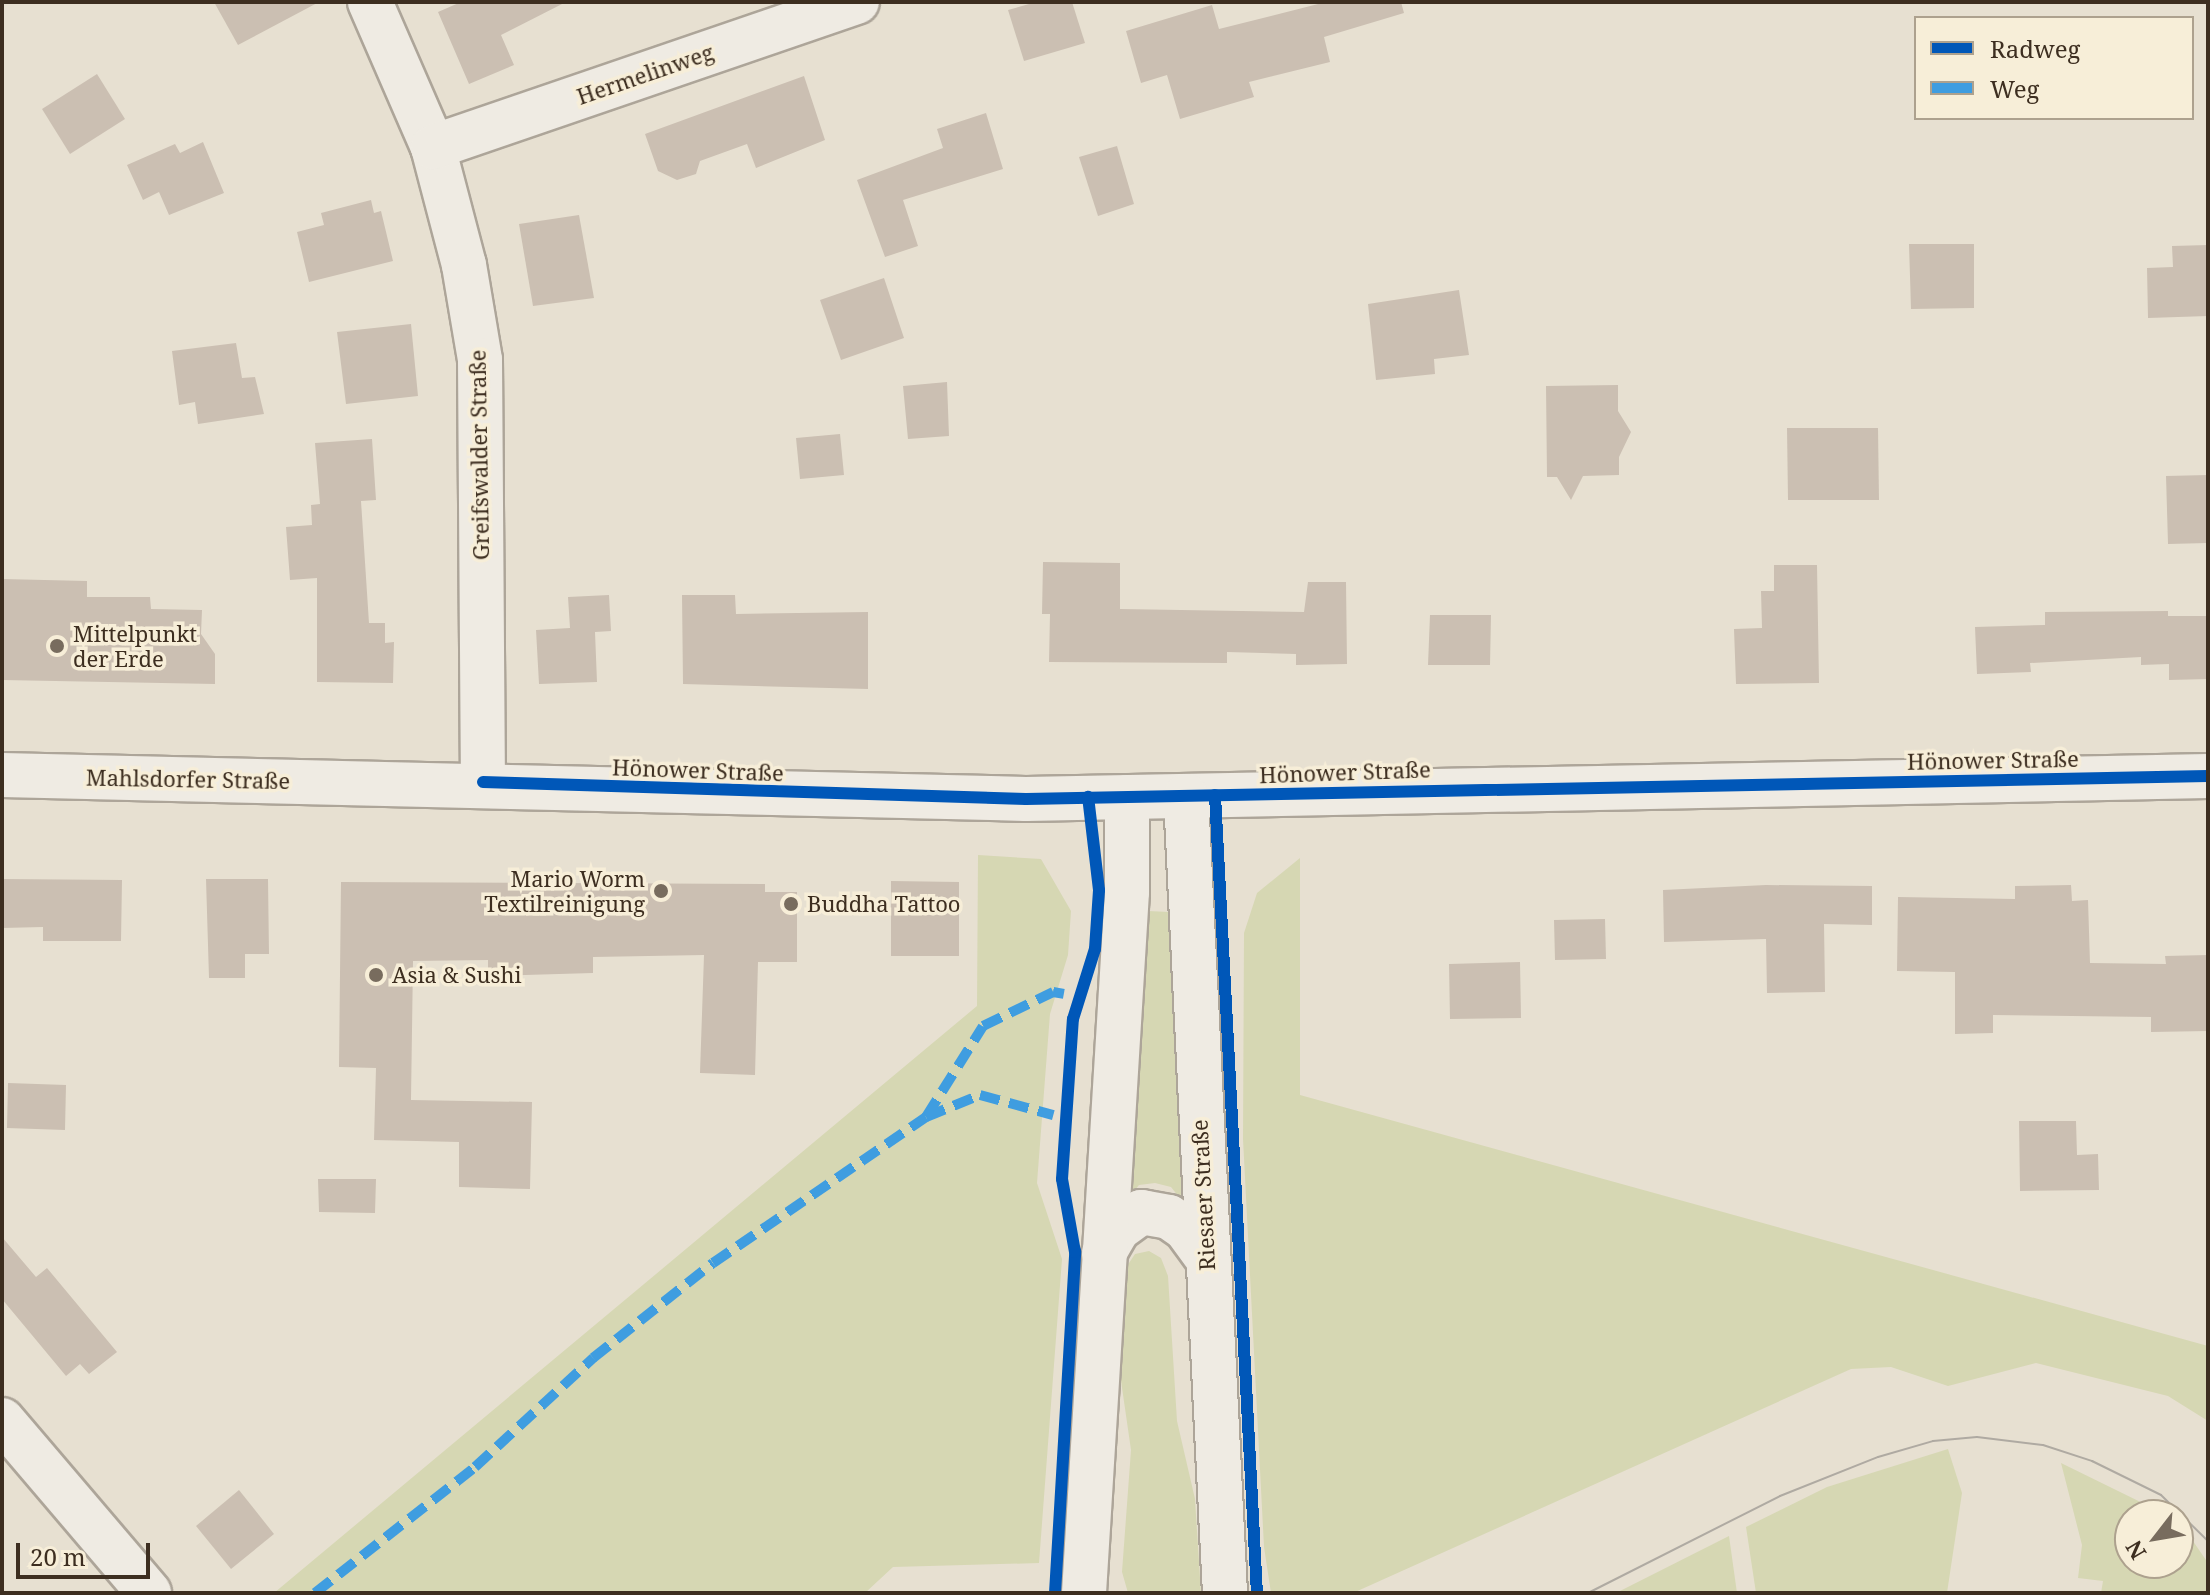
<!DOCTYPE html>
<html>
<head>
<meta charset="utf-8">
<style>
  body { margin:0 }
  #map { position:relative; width:2210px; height:1595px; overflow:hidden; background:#e7e0d1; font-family:"Noto Serif",serif }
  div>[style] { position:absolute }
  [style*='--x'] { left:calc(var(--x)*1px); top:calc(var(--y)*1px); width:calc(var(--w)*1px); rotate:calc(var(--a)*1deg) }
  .green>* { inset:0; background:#d6d7b3 }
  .building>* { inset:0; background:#cbbfb2 }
  .roads { filter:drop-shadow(2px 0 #ada599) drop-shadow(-2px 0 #ada599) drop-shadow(0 2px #ada599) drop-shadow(0 -2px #ada599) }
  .minor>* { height:44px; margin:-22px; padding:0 22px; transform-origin:22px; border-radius:22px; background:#efebe3 }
  .secondary>* { height:44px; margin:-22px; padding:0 22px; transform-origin:22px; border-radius:22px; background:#efebe3 }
  .tram>* { height:2px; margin:-1px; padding:0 1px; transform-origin:1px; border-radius:1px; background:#afaaa2 }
  .quiet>* { height:10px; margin-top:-5px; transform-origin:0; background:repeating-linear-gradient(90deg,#3f9de0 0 20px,transparent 0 30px) }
  .cycleway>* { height:12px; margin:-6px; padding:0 6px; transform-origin:6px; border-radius:6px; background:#0057b8 }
  .dots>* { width:22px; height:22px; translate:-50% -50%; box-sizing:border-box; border:4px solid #f7eed8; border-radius:50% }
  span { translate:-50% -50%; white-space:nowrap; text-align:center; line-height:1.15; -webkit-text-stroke:7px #f7eed8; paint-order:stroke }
  .street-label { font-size:22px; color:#3d2e20 }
  .poi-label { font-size:22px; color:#3d2e20 }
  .left { translate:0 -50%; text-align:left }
  .right { translate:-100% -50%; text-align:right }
  .frame { position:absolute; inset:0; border:4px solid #3d2e20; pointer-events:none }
  .legend { position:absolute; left:1914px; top:16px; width:280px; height:104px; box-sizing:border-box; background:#f7eed8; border:2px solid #ada18e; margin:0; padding:10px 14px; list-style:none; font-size:24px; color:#3d2e20 }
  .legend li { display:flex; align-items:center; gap:16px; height:40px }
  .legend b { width:40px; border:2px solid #ada18e }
  .north { position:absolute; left:2114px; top:1499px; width:80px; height:80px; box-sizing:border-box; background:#f7eed8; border:2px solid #ada18e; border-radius:50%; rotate:239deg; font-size:22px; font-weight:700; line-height:32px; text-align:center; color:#3d2e20 }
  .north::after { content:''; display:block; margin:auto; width:28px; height:36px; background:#786c5e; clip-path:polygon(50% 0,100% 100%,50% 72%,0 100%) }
  .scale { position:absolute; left:16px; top:1543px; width:134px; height:36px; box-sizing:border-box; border:4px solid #3d2e20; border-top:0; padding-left:10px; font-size:24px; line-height:28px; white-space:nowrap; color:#3d2e20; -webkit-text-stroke:6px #f7eed8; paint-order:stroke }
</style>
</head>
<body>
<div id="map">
  <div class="green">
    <i style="clip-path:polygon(978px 855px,1041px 859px,1071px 911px,1068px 955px,1050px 1014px,1037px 1183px,1062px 1259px,1039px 1563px,893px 1567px,865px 1593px,274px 1593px,977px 1006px)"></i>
    <i style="clip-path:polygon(1300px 858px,1300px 1095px,2208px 1346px,2208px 1421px,2168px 1396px,2036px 1363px,1948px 1386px,1891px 1367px,1851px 1369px,1353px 1593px,1271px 1593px,1264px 1547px,1243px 1139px,1244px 933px,1257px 893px)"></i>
    <i style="clip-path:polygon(1148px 911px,1169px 912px,1183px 1202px,1171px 1187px,1155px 1183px,1139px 1185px,1129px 1197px)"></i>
    <i style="clip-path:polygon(1149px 1251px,1161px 1258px,1168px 1276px,1177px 1421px,1195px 1499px,1201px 1593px,1128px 1593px,1122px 1572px,1131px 1450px,1118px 1360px,1125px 1269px,1135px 1254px)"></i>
    <i style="clip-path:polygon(1948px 1449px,1962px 1493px,1947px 1593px,1756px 1593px,1746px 1527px,1827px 1487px)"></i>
    <i style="clip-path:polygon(2061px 1463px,2167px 1515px,2130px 1515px,2130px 1563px,2178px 1563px,2178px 1523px,2184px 1528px,2208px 1563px,2208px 1593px,2101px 1593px,2103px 1581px,2078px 1578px,2082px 1545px)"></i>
    <i style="clip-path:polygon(1729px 1536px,1737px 1593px,1616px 1593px)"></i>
  </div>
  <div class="building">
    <i style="clip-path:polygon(214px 2px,319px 2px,238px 45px)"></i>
    <i style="clip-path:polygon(461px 2px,566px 2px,501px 35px,514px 65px,469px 84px,438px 12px)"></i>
    <i style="clip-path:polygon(1036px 2px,1072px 2px,1085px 43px,1024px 61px,1008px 10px)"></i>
    <i style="clip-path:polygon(1326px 2px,1401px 2px,1404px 13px,1324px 37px,1330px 62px,1249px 82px,1254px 97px,1180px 119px,1167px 75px,1141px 83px,1126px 31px,1212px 5px,1219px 29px)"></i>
    <i style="clip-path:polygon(97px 74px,125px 119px,70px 154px,42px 109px)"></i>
    <i style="clip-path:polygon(804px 76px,825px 140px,756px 168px,747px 144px,700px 161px,696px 174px,677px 180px,658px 171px,645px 134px)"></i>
    <i style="clip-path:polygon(986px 113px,1003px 169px,903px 200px,918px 246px,885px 257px,857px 180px,943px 148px,937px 129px)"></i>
    <i style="clip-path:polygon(203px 142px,224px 193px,169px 215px,159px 192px,143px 200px,127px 165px,175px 144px,180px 153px)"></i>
    <i style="clip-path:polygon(1117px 146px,1134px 204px,1098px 216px,1079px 157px)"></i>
    <i style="clip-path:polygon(371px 200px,374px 213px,381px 211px,393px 261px,309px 282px,297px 232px,324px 225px,321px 213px)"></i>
    <i style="clip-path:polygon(579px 215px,594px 298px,533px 306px,519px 224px)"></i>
    <i style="clip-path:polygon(1909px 244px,1974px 244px,1974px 308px,1911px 309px)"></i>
    <i style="clip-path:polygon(2208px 245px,2208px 316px,2148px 318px,2147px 268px,2173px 267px,2172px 246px)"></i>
    <i style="clip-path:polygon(884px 278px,904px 338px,841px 360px,820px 300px)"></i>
    <i style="clip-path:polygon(1459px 290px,1469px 355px,1434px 359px,1435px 374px,1376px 380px,1368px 304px)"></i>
    <i style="clip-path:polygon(411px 324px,418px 396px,346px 404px,337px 332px)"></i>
    <i style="clip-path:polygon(236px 343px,242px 378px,255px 377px,264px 414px,198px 424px,195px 402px,179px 405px,172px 351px)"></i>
    <i style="clip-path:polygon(947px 382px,949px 436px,908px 439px,903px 386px)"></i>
    <i style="clip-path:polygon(1618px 385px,1618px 411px,1631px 432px,1619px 457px,1619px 475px,1583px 476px,1571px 500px,1557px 477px,1547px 477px,1546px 386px)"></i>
    <i style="clip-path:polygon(1787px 428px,1878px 428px,1879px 500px,1788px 500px)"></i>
    <i style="clip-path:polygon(840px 434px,844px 475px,800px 479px,796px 438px)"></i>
    <i style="clip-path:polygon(372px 439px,376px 500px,361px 501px,369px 623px,385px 623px,385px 643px,394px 642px,393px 683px,317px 682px,317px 578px,290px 580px,286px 527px,312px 525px,311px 505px,320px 504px,315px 443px)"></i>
    <i style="clip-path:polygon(2208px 475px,2208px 543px,2168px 544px,2166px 476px)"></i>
    <i style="clip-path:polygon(1043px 562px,1120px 563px,1120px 609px,1304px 612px,1308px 582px,1346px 582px,1347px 664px,1296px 665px,1296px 654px,1227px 652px,1227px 663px,1049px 662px,1050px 614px,1042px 614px)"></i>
    <i style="clip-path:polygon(1774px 565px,1817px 565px,1819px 683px,1736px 684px,1734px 629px,1762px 628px,1761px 591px,1774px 591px)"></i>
    <i style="clip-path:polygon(2px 579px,87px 581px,87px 597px,150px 597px,151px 609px,202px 610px,201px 634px,215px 654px,215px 684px,2px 680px)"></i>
    <i style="clip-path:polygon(609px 595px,611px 631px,595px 632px,597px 682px,539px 684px,536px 630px,570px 628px,568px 597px)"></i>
    <i style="clip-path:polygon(682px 595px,735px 595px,736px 614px,868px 612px,868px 689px,683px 684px)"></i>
    <i style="clip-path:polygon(2168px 611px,2168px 616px,2208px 616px,2208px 679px,2169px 680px,2169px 664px,2141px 665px,2141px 657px,2030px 663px,2031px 672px,1977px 674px,1975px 627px,2045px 625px,2045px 612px)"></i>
    <i style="clip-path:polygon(1430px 615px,1491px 615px,1490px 665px,1428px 665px)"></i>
    <i style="clip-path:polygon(2px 879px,122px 880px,121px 941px,43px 941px,43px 927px,2px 928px)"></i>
    <i style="clip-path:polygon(206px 879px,268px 879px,269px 954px,245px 954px,245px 978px,209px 978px)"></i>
    <i style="clip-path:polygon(891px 881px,959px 882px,959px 956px,891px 956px)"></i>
    <i style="clip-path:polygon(341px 882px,765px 884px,765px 892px,797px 892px,797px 962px,758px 962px,755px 1075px,700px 1073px,704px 955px,593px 957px,593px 973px,488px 976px,488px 960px,413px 961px,411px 1100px,532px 1102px,530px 1189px,459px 1187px,459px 1142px,374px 1140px,376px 1068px,339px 1067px)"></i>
    <i style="clip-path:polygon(1766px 885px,1872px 886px,1872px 925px,1824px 924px,1825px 992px,1767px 993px,1766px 939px,1664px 942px,1663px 890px)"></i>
    <i style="clip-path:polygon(2071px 885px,2072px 901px,2088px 900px,2090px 963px,2166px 964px,2165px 956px,2208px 955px,2208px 1031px,2151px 1032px,2151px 1017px,1993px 1015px,1993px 1033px,1955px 1034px,1955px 972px,1897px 971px,1898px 897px,2015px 899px,2015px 886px)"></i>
    <i style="clip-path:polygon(1605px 919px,1606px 959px,1555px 960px,1554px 920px)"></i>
    <i style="clip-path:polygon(1520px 962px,1521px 1018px,1450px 1019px,1449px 964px)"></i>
    <i style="clip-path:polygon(8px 1083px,66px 1085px,65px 1130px,7px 1128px)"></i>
    <i style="clip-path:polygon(2019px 1121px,2076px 1121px,2077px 1155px,2098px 1154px,2099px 1190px,2020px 1191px)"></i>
    <i style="clip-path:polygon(318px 1179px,376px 1179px,375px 1213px,319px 1212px)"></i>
    <i style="clip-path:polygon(2px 1237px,36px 1277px,47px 1268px,117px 1352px,89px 1374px,80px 1364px,66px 1376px,2px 1299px)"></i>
    <i style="clip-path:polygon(239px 1490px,274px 1534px,231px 1569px,196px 1526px)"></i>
  </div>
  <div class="roads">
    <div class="minor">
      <i style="--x:370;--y:2;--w:158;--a:66.5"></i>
      <i style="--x:433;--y:147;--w:122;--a:75.3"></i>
      <i style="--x:464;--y:265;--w:96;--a:80.4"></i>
      <i style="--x:480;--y:360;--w:422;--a:89.6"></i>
      <i style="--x:433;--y:147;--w:448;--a:-18.9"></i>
      <i style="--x:2;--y:1420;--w:227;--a:49.6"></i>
    </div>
    <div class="secondary">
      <i style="--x:2;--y:775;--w:1024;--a:1.34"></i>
      <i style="--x:1026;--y:799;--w:1182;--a:-1.11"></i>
      <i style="--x:1186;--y:796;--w:798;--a:87.2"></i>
      <i style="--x:1104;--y:1253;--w:28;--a:-60"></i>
      <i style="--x:1118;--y:1229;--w:29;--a:-36"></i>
      <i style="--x:1141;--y:1212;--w:28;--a:10"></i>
      <i style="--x:1169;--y:1217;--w:21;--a:35"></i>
      <i style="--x:1186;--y:1229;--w:32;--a:54"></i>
      <i style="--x:1084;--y:1593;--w:702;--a:-86.49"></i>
      <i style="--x:1127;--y:892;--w:95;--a:-90"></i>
    </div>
  </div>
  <div class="tram">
    <i style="--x:1588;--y:1593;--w:215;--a:-26.8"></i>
    <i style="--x:1780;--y:1496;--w:105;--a:-21.7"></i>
    <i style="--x:1878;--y:1457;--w:57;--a:-16.2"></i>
    <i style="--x:1933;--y:1441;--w:44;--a:-5.2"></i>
    <i style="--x:1977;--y:1437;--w:66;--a:6.9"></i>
    <i style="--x:2043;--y:1445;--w:52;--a:18.1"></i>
    <i style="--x:2092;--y:1461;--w:77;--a:26.2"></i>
    <i style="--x:2161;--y:1495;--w:66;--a:44.4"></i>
  </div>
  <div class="quiet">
    <i style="--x:926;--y:1117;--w:58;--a:-22.2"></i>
    <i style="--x:980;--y:1095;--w:76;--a:15.3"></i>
    <i style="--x:315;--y:1593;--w:204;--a:-38.2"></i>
    <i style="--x:475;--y:1467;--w:161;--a:-42.7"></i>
    <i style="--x:593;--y:1358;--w:153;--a:-38.4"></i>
    <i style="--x:713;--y:1263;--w:258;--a:-34.4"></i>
    <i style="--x:926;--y:1117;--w:107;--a:-57.9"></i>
    <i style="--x:983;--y:1026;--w:78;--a:-25.9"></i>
    <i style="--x:1053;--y:992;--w:11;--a:10"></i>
  </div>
  <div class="cycleway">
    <i style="--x:483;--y:782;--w:543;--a:1.79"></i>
    <i style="--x:1026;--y:799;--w:1182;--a:-1.11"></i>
    <i style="--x:1215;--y:795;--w:799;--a:86.99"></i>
    <i style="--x:1055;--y:1593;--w:342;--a:-86.6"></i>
    <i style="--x:1075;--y:1252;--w:74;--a:-100.1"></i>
    <i style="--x:1062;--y:1179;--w:160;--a:-86.1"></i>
    <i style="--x:1073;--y:1019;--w:73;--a:-72.6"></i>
    <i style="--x:1095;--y:949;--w:59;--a:-86.1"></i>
    <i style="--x:1099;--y:890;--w:94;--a:-96.7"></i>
  </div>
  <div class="dots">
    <i style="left:57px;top:646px;background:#786c5e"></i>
    <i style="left:661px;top:891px;background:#786c5e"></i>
    <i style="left:791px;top:904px;background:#786c5e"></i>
    <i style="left:376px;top:975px;background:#786c5e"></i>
  </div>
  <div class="street-label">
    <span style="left:645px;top:74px;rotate:-19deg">Hermelinweg</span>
    <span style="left:479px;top:455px;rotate:-91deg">Greifswalder Straße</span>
    <span style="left:1993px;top:760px;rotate:-1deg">Hönower Straße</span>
    <span style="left:698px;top:770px;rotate:2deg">Hönower Straße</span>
    <span style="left:1345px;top:772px;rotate:-2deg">Hönower Straße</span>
    <span style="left:188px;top:779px;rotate:1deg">Mahlsdorfer Straße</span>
    <span style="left:1203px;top:1195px;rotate:-93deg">Riesaer Straße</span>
  </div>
  <div class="poi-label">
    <span class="left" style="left:73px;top:646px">Mittelpunkt<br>der Erde</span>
    <span class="right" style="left:645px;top:891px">Mario Worm<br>Textilreinigung</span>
    <span class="left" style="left:807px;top:904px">Buddha Tattoo</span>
    <span class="left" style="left:392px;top:975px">Asia &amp; Sushi</span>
  </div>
  <div class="frame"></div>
  <ul class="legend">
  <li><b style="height:10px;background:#0057b8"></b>Radweg</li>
  <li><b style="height:10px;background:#3f9de0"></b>Weg</li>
  </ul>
  <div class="north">N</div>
  <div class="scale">20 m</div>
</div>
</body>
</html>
